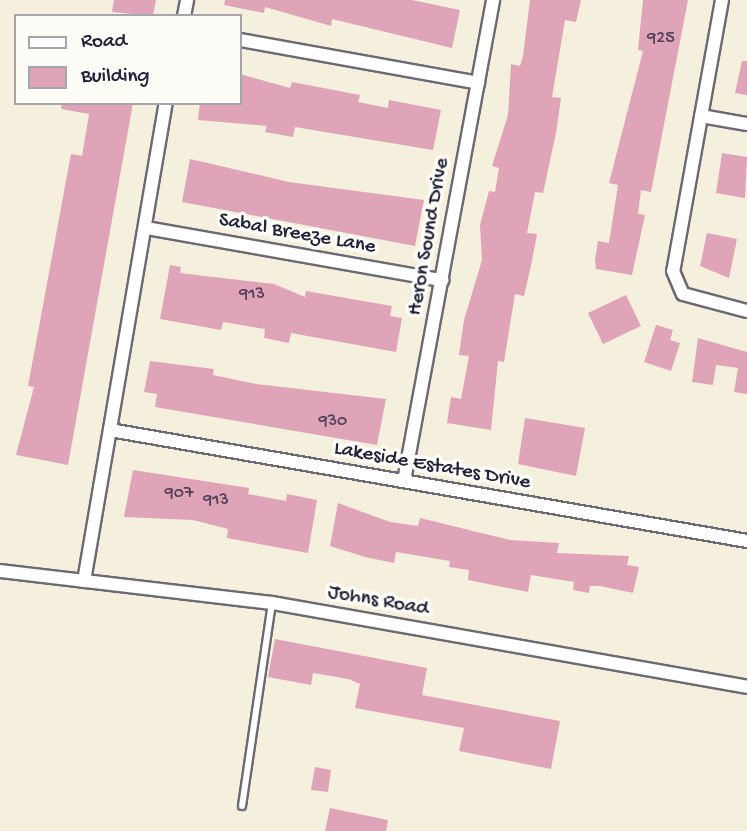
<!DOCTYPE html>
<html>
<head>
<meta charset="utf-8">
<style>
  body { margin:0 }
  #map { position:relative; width:747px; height:831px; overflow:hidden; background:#f5efdd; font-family:"Gochi Hand",sans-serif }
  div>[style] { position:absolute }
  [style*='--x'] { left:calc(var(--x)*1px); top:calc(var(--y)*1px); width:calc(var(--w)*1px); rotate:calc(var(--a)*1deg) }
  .building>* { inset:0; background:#e0a4b8 }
  .roads { filter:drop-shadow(2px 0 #6c6a74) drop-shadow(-2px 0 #6c6a74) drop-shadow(0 2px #6c6a74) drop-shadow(0 -2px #6c6a74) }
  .lane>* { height:6px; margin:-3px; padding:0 3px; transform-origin:3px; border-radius:3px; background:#fff }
  .street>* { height:12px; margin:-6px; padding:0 6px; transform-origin:6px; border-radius:6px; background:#fff }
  span { translate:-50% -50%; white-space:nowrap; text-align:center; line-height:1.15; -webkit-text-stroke:7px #fdfcf7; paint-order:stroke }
  .number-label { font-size:18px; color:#52425a }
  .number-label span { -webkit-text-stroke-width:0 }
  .street-label { font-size:21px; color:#22223b }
  .legend { position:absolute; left:14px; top:14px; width:228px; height:91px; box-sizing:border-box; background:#fdfcf7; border:2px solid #a5a5ac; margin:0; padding:9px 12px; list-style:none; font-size:21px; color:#22223b }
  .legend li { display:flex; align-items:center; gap:14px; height:35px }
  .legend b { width:35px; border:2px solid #a5a5ac }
</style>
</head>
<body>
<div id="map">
  <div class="building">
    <i style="clip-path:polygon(114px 0,156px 0,153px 16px,112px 12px)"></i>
    <i style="clip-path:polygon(225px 0,412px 0,460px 10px,452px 48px,332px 19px,331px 26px,265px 7px,264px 13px,224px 5px)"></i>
    <i style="clip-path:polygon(530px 0,581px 0,576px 22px,565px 20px,552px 97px,561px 98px,556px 133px,543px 193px,535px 192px,527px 233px,537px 234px,532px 261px,524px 296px,515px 294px,504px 362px,498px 361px,491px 430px,447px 423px,451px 397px,461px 399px,469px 356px,459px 355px,464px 320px,482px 260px,480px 225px,489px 191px,495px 192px,499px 168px,492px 166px,508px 115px,511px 64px,520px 66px,523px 56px)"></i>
    <i style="clip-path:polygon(643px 0,688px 0,651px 192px,641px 190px,638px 214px,645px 215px,632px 275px,596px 269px,595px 260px,598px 241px,609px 243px,618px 185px,609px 183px,643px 51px,638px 50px)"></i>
    <i style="clip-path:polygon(742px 61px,747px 61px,747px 95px,735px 93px)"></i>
    <i style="clip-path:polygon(240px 74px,290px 88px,292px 82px,360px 95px,358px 102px,388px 108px,389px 100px,441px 110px,433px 150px,295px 127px,293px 137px,265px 132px,267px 126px,198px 120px,200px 103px,240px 103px)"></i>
    <i style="clip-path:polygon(62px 103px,133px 103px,68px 465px,16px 455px,34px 387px,28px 386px,71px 154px,82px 156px,89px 114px,61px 109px)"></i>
    <i style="clip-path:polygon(722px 153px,747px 157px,745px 198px,716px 193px)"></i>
    <i style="clip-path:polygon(190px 159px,289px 182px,424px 200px,415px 246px,182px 202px)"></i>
    <i style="clip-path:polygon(707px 233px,737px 239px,729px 278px,700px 266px)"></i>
    <i style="clip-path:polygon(170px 265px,181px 267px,180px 273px,274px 284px,305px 297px,306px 291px,392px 306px,390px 316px,402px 318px,396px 352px,291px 333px,289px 343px,264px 338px,265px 329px,223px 322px,221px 330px,160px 319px)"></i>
    <i style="clip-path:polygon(626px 295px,641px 326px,603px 344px,588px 313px)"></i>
    <i style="clip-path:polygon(656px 325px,673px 330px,670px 340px,680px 343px,671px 371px,644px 362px)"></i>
    <i style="clip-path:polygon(698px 338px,747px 352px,747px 394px,734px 392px,738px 368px,716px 365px,713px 385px,692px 382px)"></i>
    <i style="clip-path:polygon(150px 361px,214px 369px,213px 375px,256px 384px,386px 399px,377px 445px,155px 407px,157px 394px,144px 392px)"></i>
    <i style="clip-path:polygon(525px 418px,585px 428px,576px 476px,518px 464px)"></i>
    <i style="clip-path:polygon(133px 470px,249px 488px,248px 494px,286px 501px,287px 494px,317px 500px,308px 553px,227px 538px,228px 529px,193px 520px,124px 517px)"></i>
    <i style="clip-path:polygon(338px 503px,390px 522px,418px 526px,420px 518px,510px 540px,559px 543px,557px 553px,629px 556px,627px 565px,639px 567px,633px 593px,600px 586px,590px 586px,589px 593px,573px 590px,574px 582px,531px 575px,528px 592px,468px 580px,469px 570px,449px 567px,450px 561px,396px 552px,394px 563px,365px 557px,330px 546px)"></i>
    <i style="clip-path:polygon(275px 639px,427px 668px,422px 695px,560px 721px,551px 769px,459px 751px,464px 728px,355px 708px,360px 684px,348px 679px,313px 673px,311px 685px,268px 677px)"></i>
    <i style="clip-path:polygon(315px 767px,331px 770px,328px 792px,311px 790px)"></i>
    <i style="clip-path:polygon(330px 808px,388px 820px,386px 831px,325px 831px)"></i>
  </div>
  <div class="roads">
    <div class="lane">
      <i style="--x:242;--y:806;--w:205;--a:-81.6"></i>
    </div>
    <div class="street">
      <i style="--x:722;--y:0;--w:275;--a:100.2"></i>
      <i style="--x:673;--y:271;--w:25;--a:67"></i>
      <i style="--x:683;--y:294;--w:66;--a:14.9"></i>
      <i style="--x:184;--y:16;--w:16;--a:-79"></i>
      <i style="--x:240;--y:40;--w:242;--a:10.2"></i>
      <i style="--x:701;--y:116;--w:47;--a:9.9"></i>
      <i style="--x:146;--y:228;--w:301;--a:10"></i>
      <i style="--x:110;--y:430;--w:647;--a:9.88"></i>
      <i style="--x:404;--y:481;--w:489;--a:-79.5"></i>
      <i style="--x:0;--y:571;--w:274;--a:6.7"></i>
      <i style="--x:272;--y:603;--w:482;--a:10"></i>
      <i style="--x:84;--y:581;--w:485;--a:-80.3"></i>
    </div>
  </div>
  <div class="number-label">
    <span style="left:661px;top:39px">925</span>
    <span style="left:252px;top:295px">913</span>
    <span style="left:333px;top:422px">930</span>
    <span style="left:179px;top:494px">907</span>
    <span style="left:216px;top:501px">913</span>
  </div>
  <div class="street-label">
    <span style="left:297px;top:235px;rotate:10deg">Sabal Breeze Lane</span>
    <span style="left:430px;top:237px;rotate:-80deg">Heron Sound Drive</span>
    <span style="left:432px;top:467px;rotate:10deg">Lakeside Estates Drive</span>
    <span style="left:378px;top:602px;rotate:10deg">Johns Road</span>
  </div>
  <ul class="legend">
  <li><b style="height:9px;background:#fff"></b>Road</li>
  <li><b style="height:19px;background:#e0a4b8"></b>Building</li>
  </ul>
</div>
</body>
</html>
